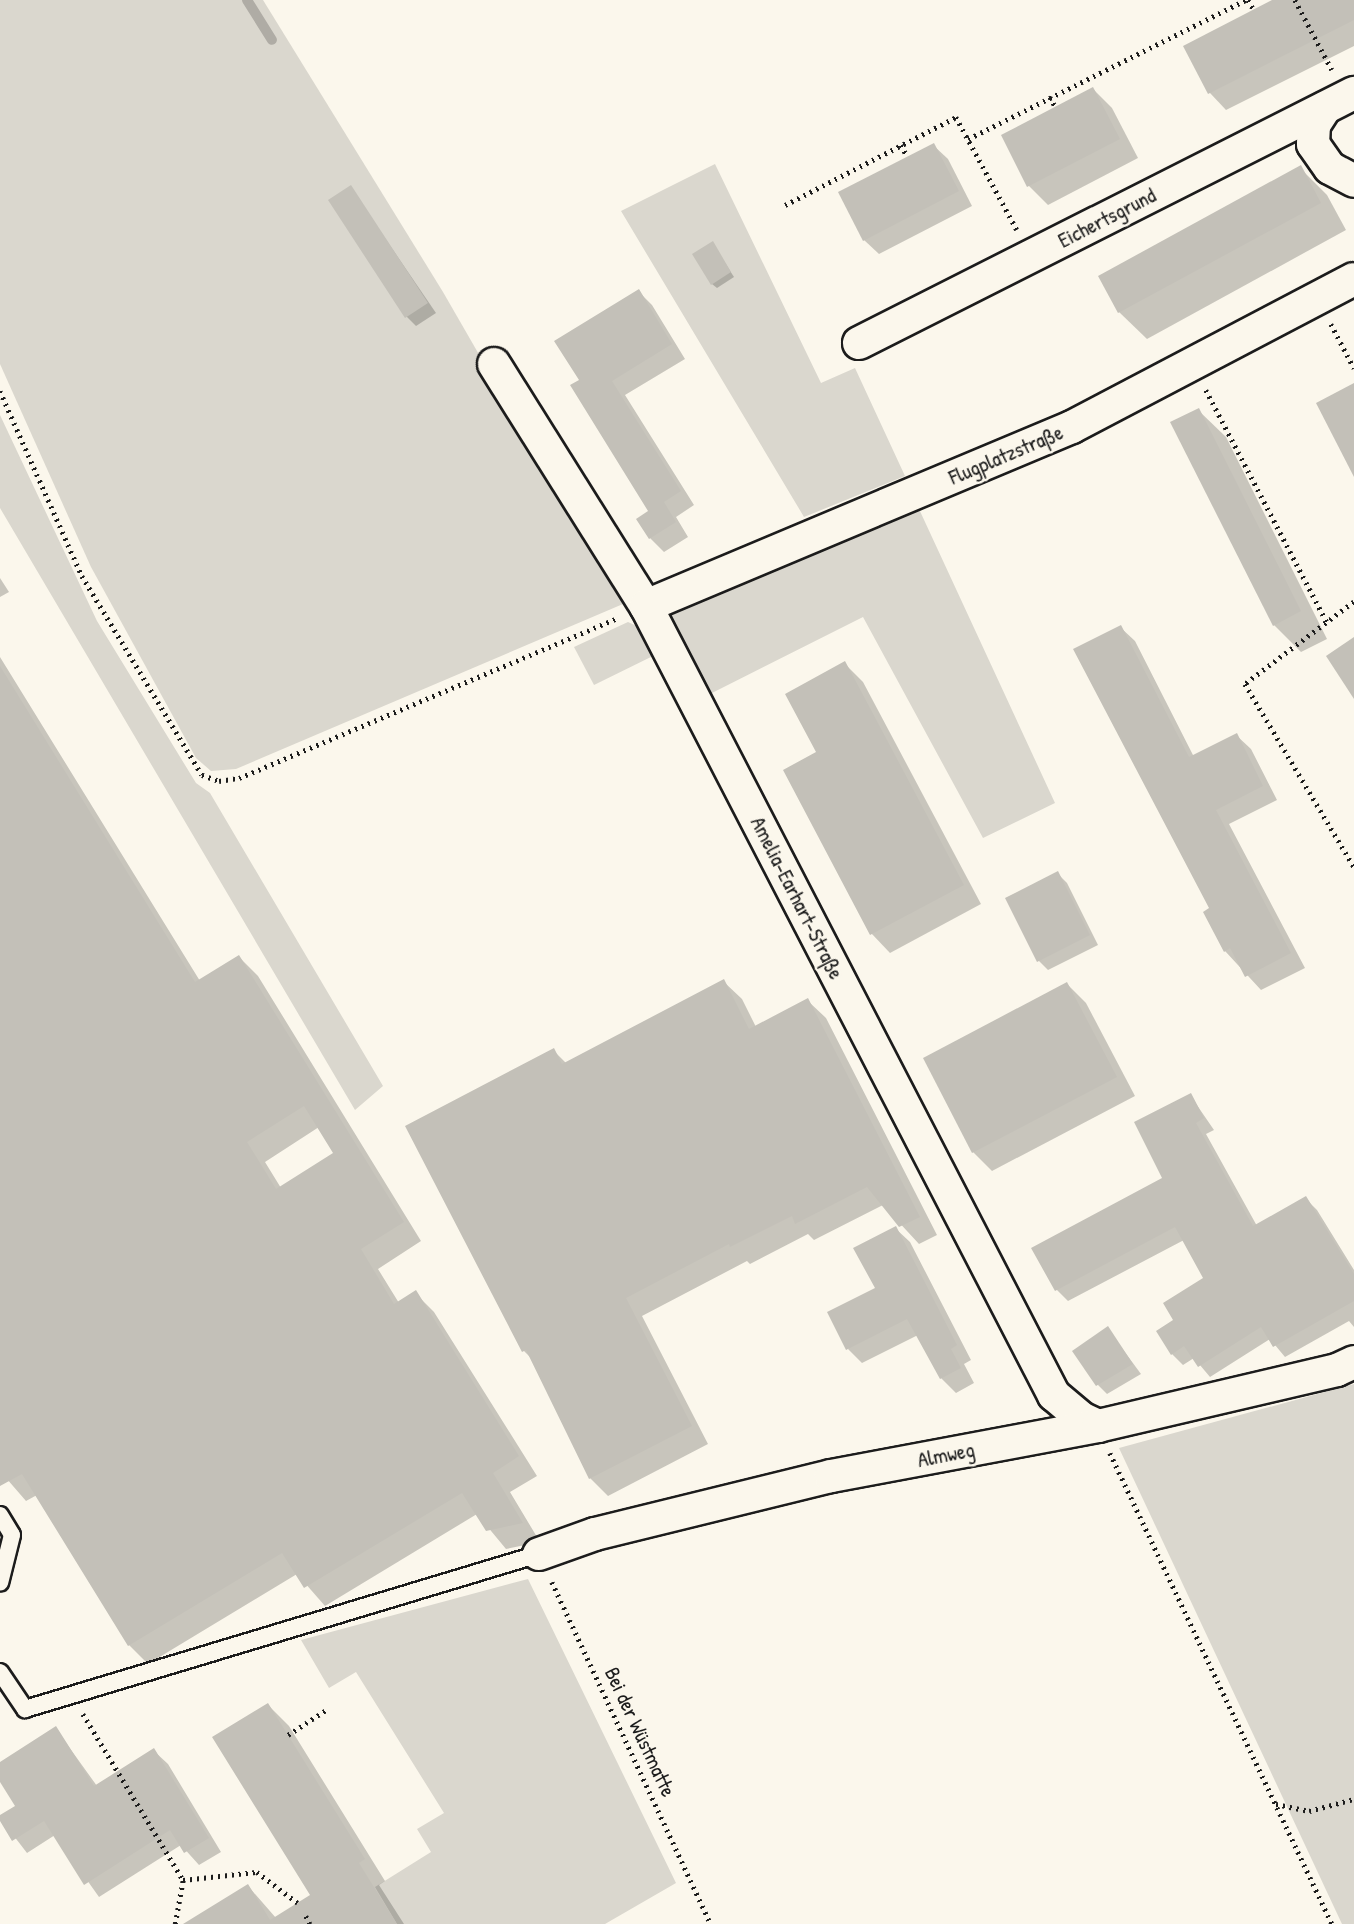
<!DOCTYPE html>
<html>
<head>
<meta charset="utf-8">
<style>
  body { margin:0 }
  #map { position:relative; width:1354px; height:1924px; overflow:hidden; background:#fbf7ec; font-family:"Patrick Hand",sans-serif }
  div>[style] { position:absolute }
  [style*='--x'] { left:calc(var(--x)*1px); top:calc(var(--y)*1px); width:calc(var(--w)*1px); rotate:calc(var(--a)*1deg) }
  .green>* { inset:0; background:#dad7ce }
  .shadow>* { inset:0; background:#0003 }
  .stream>* { height:10px; margin:-5px; padding:0 5px; transform-origin:5px; border-radius:5px; background:#afaca5 }
  .building>* { inset:0; background:#c3c0b8 }
  .path>* { height:4.5px; margin-top:-2.25px; transform-origin:0; background:repeating-linear-gradient(90deg,#1c1c1c 0 2px,transparent 0 7px) }
  .roads { filter:drop-shadow(2px 0 #1c1c1c) drop-shadow(-2px 0 #1c1c1c) drop-shadow(0 2px #1c1c1c) drop-shadow(0 -2px #1c1c1c) }
  .lane>* { height:16px; margin:-8px; padding:0 8px; transform-origin:8px; border-radius:8px; background:#fbf7ec }
  .street>* { height:32px; margin:-16px; padding:0 16px; transform-origin:16px; border-radius:16px; background:#fbf7ec }
  span { translate:-50% -50%; white-space:nowrap; text-align:center; line-height:1.15; -webkit-text-stroke:5px #fbf7ec; paint-order:stroke }
  .street-label { font-size:21px; color:#1c1c1c }
</style>
</head>
<body>
<div id="map">
  <div class="green">
    <i style="clip-path:polygon(0 0,263px 0,443px 292px,623px 604px,236px 769px,211px 771px,196px 758px,91px 567px,0 364px)"></i>
    <i style="clip-path:polygon(715px 164px,821px 383px,855px 368px,905px 476px,804px 517px,621px 211px)"></i>
    <i style="clip-path:polygon(0 415px,97px 621px,196px 783px,210px 793px,383px 1086px,355px 1110px,0 508px)"></i>
    <i style="clip-path:polygon(919px 509px,1055px 803px,983px 838px,863px 617px,710px 694px,665px 610px)"></i>
    <i style="clip-path:polygon(628px 622px,641px 628px,657px 654px,594px 685px,574px 647px)"></i>
    <i style="clip-path:polygon(1354px 1384px,1354px 1924px,1342px 1924px,1119px 1448px)"></i>
    <i style="clip-path:polygon(528px 1579px,676px 1883px,605px 1924px,397px 1924px,375px 1887px,431px 1852px,417px 1829px,444px 1813px,356px 1672px,329px 1688px,301px 1640px)"></i>
  </div>
  <div class="shadow">
    <i style="clip-path:polygon(1276px 0,1354px 0,1354px 46px,1226px 110px,1210px 93px,1186px 46px)"></i>
    <i style="clip-path:polygon(1093px 89px,1112px 108px,1138px 158px,1048px 205px,1029px 186px,1003px 136px)"></i>
    <i style="clip-path:polygon(933px 145px,948px 159px,972px 206px,879px 254px,864px 240px)"></i>
    <i style="clip-path:polygon(1300px 168px,1327px 195px,1346px 230px,1147px 339px,1119px 312px)"></i>
    <i style="clip-path:polygon(350px 187px,436px 313px,416px 326px,406px 316px)"></i>
    <i style="clip-path:polygon(713px 244px,734px 277px,717px 288px,712px 284px)"></i>
    <i style="clip-path:polygon(638px 291px,652px 305px,685px 359px,625px 395px,694px 505px,676px 517px,688px 537px,664px 552px,650px 538px,651px 512px,581px 381px)"></i>
    <i style="clip-path:polygon(1198px 410px,1226px 437px,1327px 639px,1301px 652px,1274px 625px)"></i>
    <i style="clip-path:polygon(0 578px,9px 592px,0 597px)"></i>
    <i style="clip-path:polygon(1120px 627px,1135px 641px,1194px 757px,1236px 735px,1251px 749px,1277px 800px,1229px 824px,1305px 968px,1261px 990px,1225px 951px)"></i>
    <i style="clip-path:polygon(evenodd,0 657px,200px 981px,239px 957px,258px 976px,421px 1241px,378px 1269px,399px 1303px,415px 1293px,434px 1312px,537px 1476px,510px 1492px,540px 1542px,506px 1549px,477px 1514px,325px 1606px,297px 1574px,148px 1664px,129px 1645px,37px 1495px,26px 1501px,0 1471px,0 657px,319px 1127px,336px 1154px,281px 1188px,265px 1162px,319px 1127px)"></i>
    <i style="clip-path:polygon(844px 663px,863px 682px,981px 904px,890px 953px,871px 933px,818px 752px)"></i>
    <i style="clip-path:polygon(1058px 874px,1067px 883px,1098px 945px,1048px 970px,1039px 961px)"></i>
    <i style="clip-path:polygon(724px 982px,742px 999px,756px 1027px,808px 1001px,826px 1018px,937px 1235px,919px 1244px,883px 1205px,814px 1240px,808px 1234px,750px 1264px,747px 1261px,642px 1316px,708px 1444px,608px 1496px,590px 1478px,533px 1360px,524px 1351px,553px 1050px,566px 1063px)"></i>
    <i style="clip-path:polygon(1067px 984px,1086px 1003px,1135px 1096px,992px 1171px,973px 1152px)"></i>
    <i style="clip-path:polygon(1190px 1095px,1214px 1130px,1206px 1134px,1257px 1226px,1305px 1198px,1317px 1210px,1354px 1270px,1354px 1327px,1349px 1321px,1285px 1357px,1270px 1339px,1210px 1377px,1194px 1358px,1183px 1365px,1172px 1354px,1176px 1320px,1206px 1278px,1184px 1240px,1068px 1301px,1056px 1289px,1165px 1178px)"></i>
    <i style="clip-path:polygon(895px 1228px,910px 1242px,971px 1360px,964px 1364px,974px 1383px,956px 1393px,941px 1378px,918px 1335px,862px 1363px,848px 1349px,877px 1289px)"></i>
    <i style="clip-path:polygon(1107px 1328px,1141px 1374px,1107px 1394px,1098px 1385px)"></i>
    <i style="clip-path:polygon(268px 1705px,289px 1726px,385px 1881px,379px 1885px,404px 1924px,200px 1924px,248px 1886px,276px 1918px,313px 1895px)"></i>
    <i style="clip-path:polygon(56px 1729px,97px 1786px,154px 1751px,168px 1764px,221px 1852px,199px 1865px,181px 1845px,99px 1897px,55px 1835px,27px 1853px,0 1818px,18px 1806px,0 1778px,0 1764px)"></i>
  </div>
  <div class="stream">
    <i style="--x:247;--y:0;--w:47;--a:58"></i>
  </div>
  <div class="building">
    <i style="clip-path:polygon(1272px 0,1354px 0,1354px 20px,1208px 94px,1183px 46px)"></i>
    <i style="clip-path:polygon(1093px 87px,1120px 139px,1027px 187px,1001px 135px)"></i>
    <i style="clip-path:polygon(934px 143px,959px 191px,863px 241px,838px 192px)"></i>
    <i style="clip-path:polygon(1301px 165px,1321px 203px,1118px 313px,1098px 276px)"></i>
    <i style="clip-path:polygon(351px 185px,428px 303px,405px 318px,328px 200px)"></i>
    <i style="clip-path:polygon(713px 241px,731px 272px,711px 285px,692px 254px)"></i>
    <i style="clip-path:polygon(639px 289px,672px 344px,612px 381px,681px 491px,653px 509px,664px 502px,676px 522px,649px 539px,636px 519px,648px 511px,570px 385px,579px 380px,554px 341px)"></i>
    <i style="clip-path:polygon(1354px 383px,1354px 477px,1316px 403px)"></i>
    <i style="clip-path:polygon(1199px 408px,1301px 611px,1273px 626px,1170px 422px)"></i>
    <i style="clip-path:polygon(1121px 625px,1189px 757px,1237px 733px,1263px 786px,1216px 810px,1291px 953px,1245px 977px,1230px 948px,1224px 952px,1203px 912px,1209px 908px,1073px 649px)"></i>
    <i style="clip-path:polygon(1354px 637px,1354px 699px,1326px 656px)"></i>
    <i style="clip-path:polygon(845px 661px,964px 885px,870px 935px,783px 770px,816px 752px,785px 694px)"></i>
    <i style="clip-path:polygon(evenodd,0 666px,195px 982px,239px 955px,404px 1222px,361px 1249px,394px 1304px,416px 1290px,519px 1456px,493px 1473px,523px 1523px,486px 1531px,462px 1493px,304px 1588px,282px 1553px,128px 1646px,22px 1474px,0 1486px,0 666px,304px 1106px,333px 1153px,276px 1189px,247px 1142px,304px 1106px)"></i>
    <i style="clip-path:polygon(1058px 871px,1090px 935px,1037px 962px,1005px 898px)"></i>
    <i style="clip-path:polygon(724px 979px,749px 1029px,808px 998px,920px 1217px,899px 1227px,867px 1187px,795px 1224px,792px 1216px,730px 1247px,729px 1244px,626px 1298px,692px 1426px,589px 1479px,526px 1350px,522px 1352px,405px 1126px,554px 1048px,562px 1064px)"></i>
    <i style="clip-path:polygon(1067px 982px,1117px 1077px,972px 1153px,923px 1058px)"></i>
    <i style="clip-path:polygon(1191px 1093px,1204px 1118px,1196px 1123px,1253px 1226px,1306px 1196px,1354px 1274px,1354px 1301px,1273px 1347px,1261px 1327px,1198px 1367px,1184px 1346px,1171px 1355px,1156px 1331px,1173px 1320px,1163px 1303px,1203px 1278px,1175px 1227px,1055px 1291px,1031px 1248px,1162px 1178px,1134px 1122px)"></i>
    <i style="clip-path:polygon(896px 1226px,957px 1345px,951px 1349px,961px 1368px,940px 1379px,907px 1319px,846px 1350px,827px 1312px,875px 1288px,853px 1248px)"></i>
    <i style="clip-path:polygon(1108px 1326px,1133px 1364px,1096px 1386px,1072px 1351px)"></i>
    <i style="clip-path:polygon(268px 1703px,365px 1859px,359px 1863px,397px 1924px,183px 1924px,248px 1884px,270px 1920px,310px 1895px,212px 1737px)"></i>
    <i style="clip-path:polygon(56px 1726px,94px 1786px,154px 1748px,209px 1838px,184px 1853px,170px 1830px,84px 1885px,44px 1821px,12px 1841px,0 1821px,0 1815px,15px 1806px,0 1782px,0 1762px)"></i>
  </div>
  <div class="path">
    <i style="--x:1248;--y:0;--w:12;--a:59"></i>
    <i style="--x:1295;--y:0;--w:79;--a:62.1"></i>
    <i style="--x:1050;--y:97;--w:10;--a:61"></i>
    <i style="--x:968;--y:139;--w:311;--a:-26.6"></i>
    <i style="--x:901;--y:145;--w:13;--a:61"></i>
    <i style="--x:785;--y:205;--w:192;--a:-27.2"></i>
    <i style="--x:956;--y:117;--w:128;--a:61.6"></i>
    <i style="--x:1331;--y:324;--w:50;--a:62.4"></i>
    <i style="--x:1206;--y:390;--w:262;--a:62.5"></i>
    <i style="--x:0;--y:391;--w:202;--a:66.1"></i>
    <i style="--x:82;--y:576;--w:232;--a:58.9"></i>
    <i style="--x:202;--y:775;--w:18;--a:19"></i>
    <i style="--x:219;--y:781;--w:20;--a:-9"></i>
    <i style="--x:239;--y:778;--w:411;--a:-22.9"></i>
    <i style="--x:1354;--y:602;--w:136;--a:143"></i>
    <i style="--x:1245;--y:684;--w:213;--a:59.2"></i>
    <i style="--x:1110;--y:1453;--w:521;--a:64.76"></i>
    <i style="--x:552;--y:1582;--w:377;--a:65.1"></i>
    <i style="--x:83;--y:1714;--w:194;--a:58.9"></i>
    <i style="--x:183;--y:1880;--w:74;--a:-6.2"></i>
    <i style="--x:257;--y:1872;--w:51;--a:37.1"></i>
    <i style="--x:288;--y:1735;--w:45;--a:-33.3"></i>
    <i style="--x:1276;--y:1804;--w:34;--a:12"></i>
    <i style="--x:1309;--y:1811;--w:47;--a:-14.9"></i>
    <i style="--x:306;--y:1916;--w:9;--a:63"></i>
    <i style="--x:175;--y:1924;--w:45;--a:-79.7"></i>
  </div>
  <div class="roads">
    <div class="lane">
      <i style="--x:0;--y:1515;--w:23;--a:59"></i>
      <i style="--x:12;--y:1535;--w:49;--a:104"></i>
      <i style="--x:0;--y:1672;--w:45;--a:56"></i>
      <i style="--x:25;--y:1709;--w:537;--a:-16.78"></i>
    </div>
    <div class="street">
      <i style="--x:1325;--y:108;--w:20;--a:123"></i>
      <i style="--x:1314;--y:125;--w:19;--a:93"></i>
      <i style="--x:1313;--y:144;--w:29;--a:55"></i>
      <i style="--x:1330;--y:168;--w:27;--a:28"></i>
      <i style="--x:859;--y:343;--w:555;--a:-26.8"></i>
      <i style="--x:494;--y:364;--w:286;--a:57.9"></i>
      <i style="--x:646;--y:606;--w:888;--a:62.66"></i>
      <i style="--x:1054;--y:1395;--w:35;--a:40"></i>
      <i style="--x:1081;--y:1418;--w:19;--a:25"></i>
      <i style="--x:646;--y:606;--w:462;--a:-22.8"></i>
      <i style="--x:1072;--y:427;--w:318;--a:-27.7"></i>
      <i style="--x:539;--y:1554;--w:59;--a:-19.7"></i>
      <i style="--x:595;--y:1534;--w:243;--a:-13.8"></i>
      <i style="--x:831;--y:1476;--w:272;--a:-10.6"></i>
      <i style="--x:1098;--y:1426;--w:245;--a:-13.2"></i>
      <i style="--x:1337;--y:1370;--w:19;--a:-25"></i>
    </div>
  </div>
  <div class="street-label">
    <span style="left:1107px;top:218px;rotate:-27deg">Eichertsgrund</span>
    <span style="left:1006px;top:455px;rotate:-23deg">Flugplatzstraße</span>
    <span style="left:797px;top:898px;rotate:63deg">Amelia-Earhart-Straße</span>
    <span style="left:946px;top:1455px;rotate:-11deg">Almweg</span>
    <span style="left:640px;top:1732px;rotate:65deg">Bei der Wüstmatte</span>
  </div>
</div>
</body>
</html>
